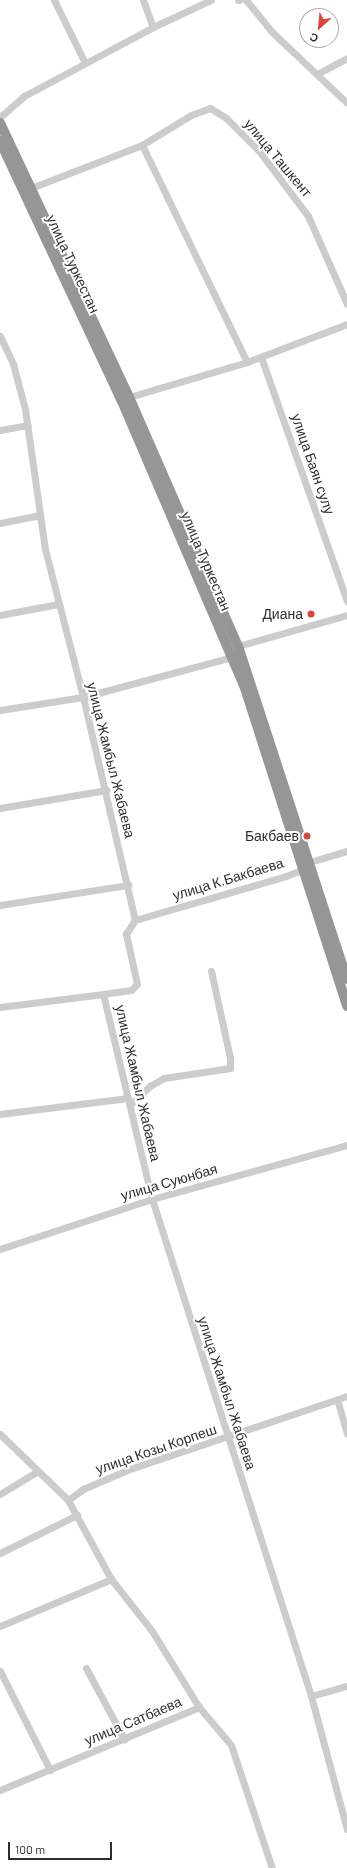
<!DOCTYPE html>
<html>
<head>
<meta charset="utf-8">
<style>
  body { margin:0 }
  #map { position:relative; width:347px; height:1868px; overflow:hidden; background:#fff; font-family:Barlow,sans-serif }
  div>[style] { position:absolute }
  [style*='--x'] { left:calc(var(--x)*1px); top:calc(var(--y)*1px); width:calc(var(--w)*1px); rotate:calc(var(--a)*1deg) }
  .minor>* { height:7px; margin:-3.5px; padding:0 3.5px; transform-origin:3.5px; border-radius:3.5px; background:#ccc }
  .highway>* { height:10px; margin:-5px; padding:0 5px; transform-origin:5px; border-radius:5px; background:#969696 }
  .dots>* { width:11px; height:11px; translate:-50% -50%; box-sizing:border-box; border:2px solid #fff; border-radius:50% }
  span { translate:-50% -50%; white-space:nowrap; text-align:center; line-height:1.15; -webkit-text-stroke:4px #fff; paint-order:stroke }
  .street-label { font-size:14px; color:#2f2f2f }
  .poi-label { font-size:14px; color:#2f2f2f }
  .right { translate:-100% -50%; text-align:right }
  .north { position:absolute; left:299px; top:8px; width:40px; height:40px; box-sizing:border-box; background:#fff; border:1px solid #acacac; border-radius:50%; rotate:207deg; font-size:11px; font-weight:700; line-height:16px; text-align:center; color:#2f2f2f }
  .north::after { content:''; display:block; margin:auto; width:14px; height:18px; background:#d9473e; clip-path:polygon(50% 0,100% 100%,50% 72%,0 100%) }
  .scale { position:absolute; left:8px; top:1842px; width:104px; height:18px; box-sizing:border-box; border:2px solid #2f2f2f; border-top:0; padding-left:5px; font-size:12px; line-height:14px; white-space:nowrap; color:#2f2f2f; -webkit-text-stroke:3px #fff; paint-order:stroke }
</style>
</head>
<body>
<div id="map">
  <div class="minor">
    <i style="--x:54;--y:0;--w:70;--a:63.8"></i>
    <i style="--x:143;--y:0;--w:29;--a:70"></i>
    <i style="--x:238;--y:0;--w:1;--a:0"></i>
    <i style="--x:246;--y:0;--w:41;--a:50.9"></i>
    <i style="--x:272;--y:32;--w:103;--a:43.4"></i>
    <i style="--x:317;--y:74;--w:34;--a:-28"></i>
    <i style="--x:0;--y:117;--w:32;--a:-41"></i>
    <i style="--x:24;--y:96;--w:146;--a:-28.1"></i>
    <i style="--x:153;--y:27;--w:64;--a:-25"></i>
    <i style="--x:142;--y:145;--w:241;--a:64.2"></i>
    <i style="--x:31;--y:188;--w:119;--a:-21.2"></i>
    <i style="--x:142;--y:145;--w:57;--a:-31.5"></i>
    <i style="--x:191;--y:115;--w:20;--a:-20"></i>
    <i style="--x:210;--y:108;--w:19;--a:32"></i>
    <i style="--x:226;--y:118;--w:47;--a:45"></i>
    <i style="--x:259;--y:151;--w:81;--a:53"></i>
    <i style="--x:308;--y:216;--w:96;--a:66.1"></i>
    <i style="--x:0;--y:336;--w:31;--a:65"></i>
    <i style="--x:13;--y:364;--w:47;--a:75.1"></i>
    <i style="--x:25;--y:409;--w:141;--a:81.9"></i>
    <i style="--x:45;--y:549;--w:153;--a:75.6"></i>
    <i style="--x:83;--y:697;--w:229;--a:76.9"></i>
    <i style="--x:135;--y:920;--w:17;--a:123"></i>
    <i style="--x:126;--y:934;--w:51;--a:77.6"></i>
    <i style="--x:137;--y:984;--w:8;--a:135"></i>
    <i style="--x:131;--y:990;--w:28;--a:172"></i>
    <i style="--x:103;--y:994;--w:211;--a:76.6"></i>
    <i style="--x:152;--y:1199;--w:522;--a:72.26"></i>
    <i style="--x:311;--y:1696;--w:138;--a:74.9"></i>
    <i style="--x:261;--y:357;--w:259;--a:70.6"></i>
    <i style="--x:129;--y:397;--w:123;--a:-16.5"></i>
    <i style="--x:247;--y:362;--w:107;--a:-20.8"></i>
    <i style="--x:0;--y:430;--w:28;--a:-10"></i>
    <i style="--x:0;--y:523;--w:41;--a:-11.3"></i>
    <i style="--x:0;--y:615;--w:59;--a:-10.7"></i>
    <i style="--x:238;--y:646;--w:113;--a:-15.9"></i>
    <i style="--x:0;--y:710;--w:84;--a:-8.9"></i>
    <i style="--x:83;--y:697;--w:154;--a:-15"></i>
    <i style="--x:0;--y:808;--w:108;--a:-9.6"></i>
    <i style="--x:0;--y:905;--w:130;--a:-8.9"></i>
    <i style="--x:135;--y:920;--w:157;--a:-16.2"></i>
    <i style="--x:286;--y:876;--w:14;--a:-21"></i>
    <i style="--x:299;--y:871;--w:8;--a:-60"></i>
    <i style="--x:303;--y:864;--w:46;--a:-16.5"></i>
    <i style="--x:0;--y:1007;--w:104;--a:-7.2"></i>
    <i style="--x:130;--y:1105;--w:28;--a:-44"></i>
    <i style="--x:150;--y:1086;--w:16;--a:-30"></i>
    <i style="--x:164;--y:1078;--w:67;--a:-8.6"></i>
    <i style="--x:230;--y:1068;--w:10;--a:-90"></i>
    <i style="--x:230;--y:1058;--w:89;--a:-102.3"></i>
    <i style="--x:0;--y:1114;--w:129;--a:-7.1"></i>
    <i style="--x:0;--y:1249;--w:160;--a:-18.2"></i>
    <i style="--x:152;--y:1199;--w:202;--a:-15.5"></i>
    <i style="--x:337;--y:1399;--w:36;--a:74"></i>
    <i style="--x:0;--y:1434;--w:95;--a:44.1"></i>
    <i style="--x:68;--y:1500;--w:90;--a:61.4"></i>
    <i style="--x:111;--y:1579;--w:66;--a:51.7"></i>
    <i style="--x:152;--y:1631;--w:89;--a:58.3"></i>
    <i style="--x:199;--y:1707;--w:50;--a:49.9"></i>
    <i style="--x:231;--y:1745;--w:130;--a:71.6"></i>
    <i style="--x:0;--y:1494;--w:44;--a:-31.2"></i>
    <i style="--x:68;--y:1500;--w:19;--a:-36"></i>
    <i style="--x:83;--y:1489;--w:51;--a:-23.1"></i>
    <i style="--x:130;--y:1469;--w:229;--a:-18.6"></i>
    <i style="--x:0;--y:1553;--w:86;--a:-26.3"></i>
    <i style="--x:0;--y:1626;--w:121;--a:-22.9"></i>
    <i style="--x:86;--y:1668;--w:81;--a:61.8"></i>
    <i style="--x:0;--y:1671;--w:111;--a:63.2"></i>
    <i style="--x:311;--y:1696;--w:37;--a:-16"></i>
    <i style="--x:0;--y:1790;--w:216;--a:-22.6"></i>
  </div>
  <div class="highway">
    <i style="--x:0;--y:123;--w:303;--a:64.8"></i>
    <i style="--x:129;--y:397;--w:272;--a:66.4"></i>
    <i style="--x:238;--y:646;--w:350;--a:71.9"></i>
    <i style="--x:0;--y:141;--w:287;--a:64.9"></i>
    <i style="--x:122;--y:401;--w:312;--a:66.8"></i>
    <i style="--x:245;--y:688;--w:334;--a:72.2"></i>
  </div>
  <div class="dots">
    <i style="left:311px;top:614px;background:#d9473e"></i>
    <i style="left:307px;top:836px;background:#d9473e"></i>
  </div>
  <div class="street-label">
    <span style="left:278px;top:158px;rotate:50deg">улица Ташкент</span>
    <span style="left:73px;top:264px;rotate:65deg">улица Туркестан</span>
    <span style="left:313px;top:464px;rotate:71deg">улица Баян сулу</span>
    <span style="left:206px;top:561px;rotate:67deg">улица Туркестан</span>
    <span style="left:111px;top:760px;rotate:76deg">улица Жамбыл Жабаева</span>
    <span style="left:228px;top:879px;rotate:-17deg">улица К.Бакбаева</span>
    <span style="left:138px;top:1083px;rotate:77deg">улица Жамбыл Жабаева</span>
    <span style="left:169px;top:1182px;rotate:-16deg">улица Суюнбая</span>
    <span style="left:227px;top:1393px;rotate:72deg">улица Жамбыл Жабаева</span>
    <span style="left:156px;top:1449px;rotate:-19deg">улица Козы Корпеш</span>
    <span style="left:133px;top:1721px;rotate:-23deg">улица Сатбаева</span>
  </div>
  <div class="poi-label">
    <span class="right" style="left:303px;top:614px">Диана</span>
    <span class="right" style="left:299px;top:836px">Бакбаев</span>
  </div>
  <div class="north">С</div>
  <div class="scale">100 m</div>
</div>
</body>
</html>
